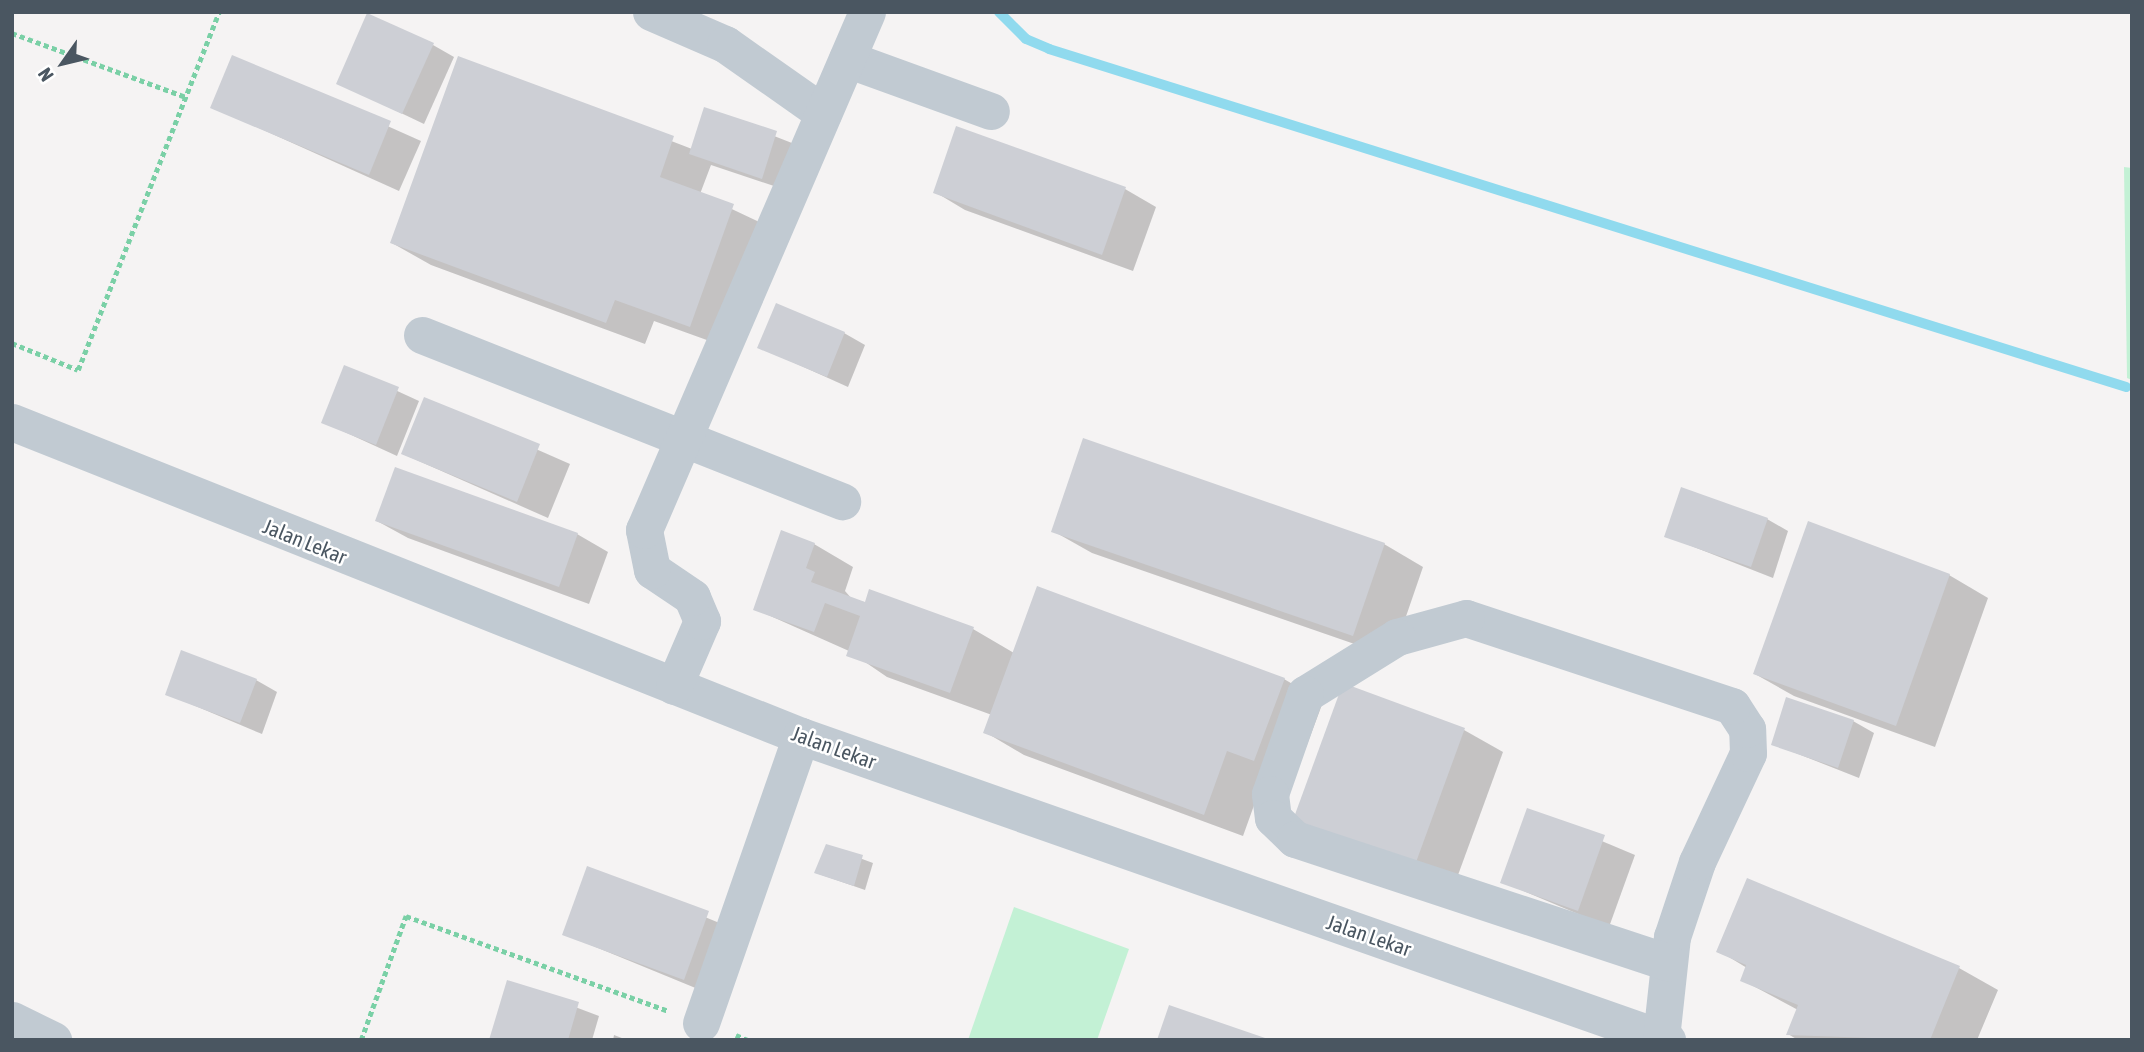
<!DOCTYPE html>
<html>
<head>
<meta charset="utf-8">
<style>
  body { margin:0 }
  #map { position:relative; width:2144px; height:1052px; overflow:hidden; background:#f5f3f3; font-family:"Asap Condensed",sans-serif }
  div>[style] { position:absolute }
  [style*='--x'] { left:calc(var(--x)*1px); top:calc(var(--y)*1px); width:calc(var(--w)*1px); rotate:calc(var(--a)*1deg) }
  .green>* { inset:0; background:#c3f1d5 }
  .shadow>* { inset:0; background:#0003 }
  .stream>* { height:10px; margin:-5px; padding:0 5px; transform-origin:5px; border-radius:5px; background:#90daee }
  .building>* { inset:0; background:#cdcfd5 }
  .path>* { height:4.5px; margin-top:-2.25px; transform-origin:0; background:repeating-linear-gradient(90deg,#7ad0a6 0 5px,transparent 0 8.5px) }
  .minor>* { height:37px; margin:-18.5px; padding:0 18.5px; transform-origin:18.5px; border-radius:18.5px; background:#c1cad2 }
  span { translate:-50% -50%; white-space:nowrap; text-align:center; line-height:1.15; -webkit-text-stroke:5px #fff; paint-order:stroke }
  .street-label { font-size:21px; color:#4a5661 }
  .frame { position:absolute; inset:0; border:14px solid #4a5661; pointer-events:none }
  .north { position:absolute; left:28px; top:28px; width:70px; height:70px; -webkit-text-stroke:5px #fff; paint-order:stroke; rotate:236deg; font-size:19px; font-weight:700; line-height:28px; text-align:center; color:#4a5661 }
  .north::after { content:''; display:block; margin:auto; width:24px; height:32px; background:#4a5661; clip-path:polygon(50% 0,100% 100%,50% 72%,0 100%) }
</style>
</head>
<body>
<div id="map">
  <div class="green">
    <i style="clip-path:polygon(2124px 167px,2132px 168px,2132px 380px,2127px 378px)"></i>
    <i style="clip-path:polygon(1014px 907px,1129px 949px,1097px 1040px,968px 1040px)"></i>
  </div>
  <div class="shadow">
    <i style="clip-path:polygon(433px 45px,454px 57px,424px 124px,338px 83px)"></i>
    <i style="clip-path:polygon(233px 57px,421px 141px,399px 191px,212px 107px)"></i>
    <i style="clip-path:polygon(459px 59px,692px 149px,705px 109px,797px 145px,783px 189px,711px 165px,700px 194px,772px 228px,729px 348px,654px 321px,645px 344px,431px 265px,392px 243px)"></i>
    <i style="clip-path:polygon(957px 128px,1125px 189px,1156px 207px,1133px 271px,965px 210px,935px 192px)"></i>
    <i style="clip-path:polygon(844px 333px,865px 345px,848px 387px,759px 347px)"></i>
    <i style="clip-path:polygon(345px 367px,419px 401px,397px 456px,323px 422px)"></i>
    <i style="clip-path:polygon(425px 400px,570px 464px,548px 518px,403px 454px)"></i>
    <i style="clip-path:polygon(1767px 519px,1788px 531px,1773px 578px,1666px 536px)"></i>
    <i style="clip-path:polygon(377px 521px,577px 534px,608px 552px,589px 604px,408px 538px)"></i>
    <i style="clip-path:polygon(1053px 531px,1384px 544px,1423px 567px,1392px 657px,1092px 553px)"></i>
    <i style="clip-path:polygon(814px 544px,853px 567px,845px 591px,852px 599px,973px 629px,1014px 653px,1284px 679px,1323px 702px,1293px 782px,1266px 772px,1243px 836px,1024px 755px,985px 732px,992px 715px,887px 677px,849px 651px,755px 609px)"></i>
    <i style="clip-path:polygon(1949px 575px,1988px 598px,1935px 747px,1794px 696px,1755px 674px)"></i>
    <i style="clip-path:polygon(256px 680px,277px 692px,262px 734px,167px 694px)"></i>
    <i style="clip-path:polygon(1853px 721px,1874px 733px,1859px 778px,1773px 744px)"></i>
    <i style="clip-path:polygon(1464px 730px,1503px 752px,1454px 886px,1334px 841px)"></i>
    <i style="clip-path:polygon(1528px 810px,1635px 855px,1609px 927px,1502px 882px)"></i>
    <i style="clip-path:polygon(827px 846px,873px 863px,865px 890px,816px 873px)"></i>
    <i style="clip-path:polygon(588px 869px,739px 931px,715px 996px,564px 934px)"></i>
    <i style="clip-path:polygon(1719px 951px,1959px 968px,1998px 990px,1977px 1040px,1798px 1040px,1788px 1034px,1798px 1010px,1742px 980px,1747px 968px)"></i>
    <i style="clip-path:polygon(509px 982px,599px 1016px,592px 1040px,491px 1040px)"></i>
    <i style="clip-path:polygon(614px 1035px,627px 1040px,613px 1040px)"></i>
  </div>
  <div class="stream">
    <i style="--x:999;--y:12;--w:38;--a:45"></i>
    <i style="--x:1026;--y:39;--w:25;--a:23"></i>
    <i style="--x:1049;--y:49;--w:1129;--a:17.42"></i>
  </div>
  <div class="building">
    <i style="clip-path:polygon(367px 13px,434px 43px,402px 114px,336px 84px)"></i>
    <i style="clip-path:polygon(232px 55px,391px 121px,369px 175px,210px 108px)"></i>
    <i style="clip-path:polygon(458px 56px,674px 136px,660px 177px,734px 204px,690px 327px,615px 300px,606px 323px,390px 243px)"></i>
    <i style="clip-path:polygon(704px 107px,777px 131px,762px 179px,689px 154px)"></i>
    <i style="clip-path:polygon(956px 126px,1126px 187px,1102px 255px,933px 193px)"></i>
    <i style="clip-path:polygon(776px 303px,845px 332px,827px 377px,757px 348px)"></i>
    <i style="clip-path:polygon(344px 365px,399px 387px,376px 445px,321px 423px)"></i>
    <i style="clip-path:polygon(424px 397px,540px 444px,517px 502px,401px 454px)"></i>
    <i style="clip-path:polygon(1083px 438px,1385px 543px,1353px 636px,1051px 532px)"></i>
    <i style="clip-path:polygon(395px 467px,578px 533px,559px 587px,375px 521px)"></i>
    <i style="clip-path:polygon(1681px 487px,1768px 518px,1751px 567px,1664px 537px)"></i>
    <i style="clip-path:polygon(1808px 521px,1950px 574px,1896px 726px,1753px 674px)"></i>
    <i style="clip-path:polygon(781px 530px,815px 543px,806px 568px,815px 572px,811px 582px,865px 602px,869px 589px,974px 627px,950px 693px,846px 656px,860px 616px,825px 603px,814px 632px,753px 610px)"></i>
    <i style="clip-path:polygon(1037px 586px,1285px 678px,1254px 761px,1227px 751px,1204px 815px,983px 733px)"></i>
    <i style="clip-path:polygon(181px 650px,257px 679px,240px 723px,165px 695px)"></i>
    <i style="clip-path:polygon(1343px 683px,1465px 728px,1415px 865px,1293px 820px)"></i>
    <i style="clip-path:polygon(1786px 697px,1854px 720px,1838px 768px,1771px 745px)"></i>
    <i style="clip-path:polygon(1527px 808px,1605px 835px,1578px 911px,1500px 883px)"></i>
    <i style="clip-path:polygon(826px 844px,863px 855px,854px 886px,814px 873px)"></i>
    <i style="clip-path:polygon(587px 866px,709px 911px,684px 980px,562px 935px)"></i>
    <i style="clip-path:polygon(1747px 878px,1960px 966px,1930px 1040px,1786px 1035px,1798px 1005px,1740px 981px,1746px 965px,1716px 952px)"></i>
    <i style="clip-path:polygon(507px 980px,579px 1002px,568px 1040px,489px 1040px)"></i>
    <i style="clip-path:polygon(1169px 1005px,1268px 1039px,1268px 1040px,1157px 1040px)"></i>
  </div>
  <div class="path">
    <i style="--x:12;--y:33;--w:185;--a:20.2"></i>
    <i style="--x:12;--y:343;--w:71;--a:22.2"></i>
    <i style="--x:78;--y:370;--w:385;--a:-68.5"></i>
    <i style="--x:736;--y:1035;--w:13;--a:23"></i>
    <i style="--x:361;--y:1040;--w:132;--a:-70.1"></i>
    <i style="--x:406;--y:916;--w:279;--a:19.9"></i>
  </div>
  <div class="minor">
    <i style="--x:651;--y:12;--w:81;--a:23.4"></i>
    <i style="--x:725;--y:44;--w:120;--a:35.1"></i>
    <i style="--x:847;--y:59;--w:153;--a:19.9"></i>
    <i style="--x:422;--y:335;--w:452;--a:21.6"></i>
    <i style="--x:12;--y:422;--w:849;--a:21.7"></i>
    <i style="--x:801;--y:736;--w:918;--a:19.34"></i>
    <i style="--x:674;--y:686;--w:71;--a:-66.7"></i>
    <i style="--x:702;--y:621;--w:26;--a:-113"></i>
    <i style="--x:692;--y:597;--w:48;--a:-146"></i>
    <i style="--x:652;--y:570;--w:41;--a:-101.3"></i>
    <i style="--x:644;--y:530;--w:564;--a:-66.71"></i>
    <i style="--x:12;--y:1020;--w:46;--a:26"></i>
    <i style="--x:701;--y:1023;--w:304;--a:-70.8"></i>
    <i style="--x:1661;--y:1038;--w:102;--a:-83.8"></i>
    <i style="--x:1672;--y:937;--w:79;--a:-71.6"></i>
    <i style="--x:1697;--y:862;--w:120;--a:-64.9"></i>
    <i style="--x:1748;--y:753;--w:24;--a:-92"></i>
    <i style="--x:1747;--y:729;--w:27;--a:-123"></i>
    <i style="--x:1732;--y:706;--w:280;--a:-161.7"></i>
    <i style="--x:1466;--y:618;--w:72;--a:164.6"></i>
    <i style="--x:1397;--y:637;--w:108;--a:148.2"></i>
    <i style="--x:1305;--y:694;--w:106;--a:109.3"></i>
    <i style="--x:1270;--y:794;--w:24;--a:83"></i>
    <i style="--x:1273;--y:818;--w:30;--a:44"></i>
    <i style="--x:1295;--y:839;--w:393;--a:18.3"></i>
  </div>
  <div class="street-label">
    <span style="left:305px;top:541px;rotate:22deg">Jalan Lekar</span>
    <span style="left:834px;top:747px;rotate:20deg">Jalan Lekar</span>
    <span style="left:1369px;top:935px;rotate:19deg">Jalan Lekar</span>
  </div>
  <div class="frame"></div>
  <div class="north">N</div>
</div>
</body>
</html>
